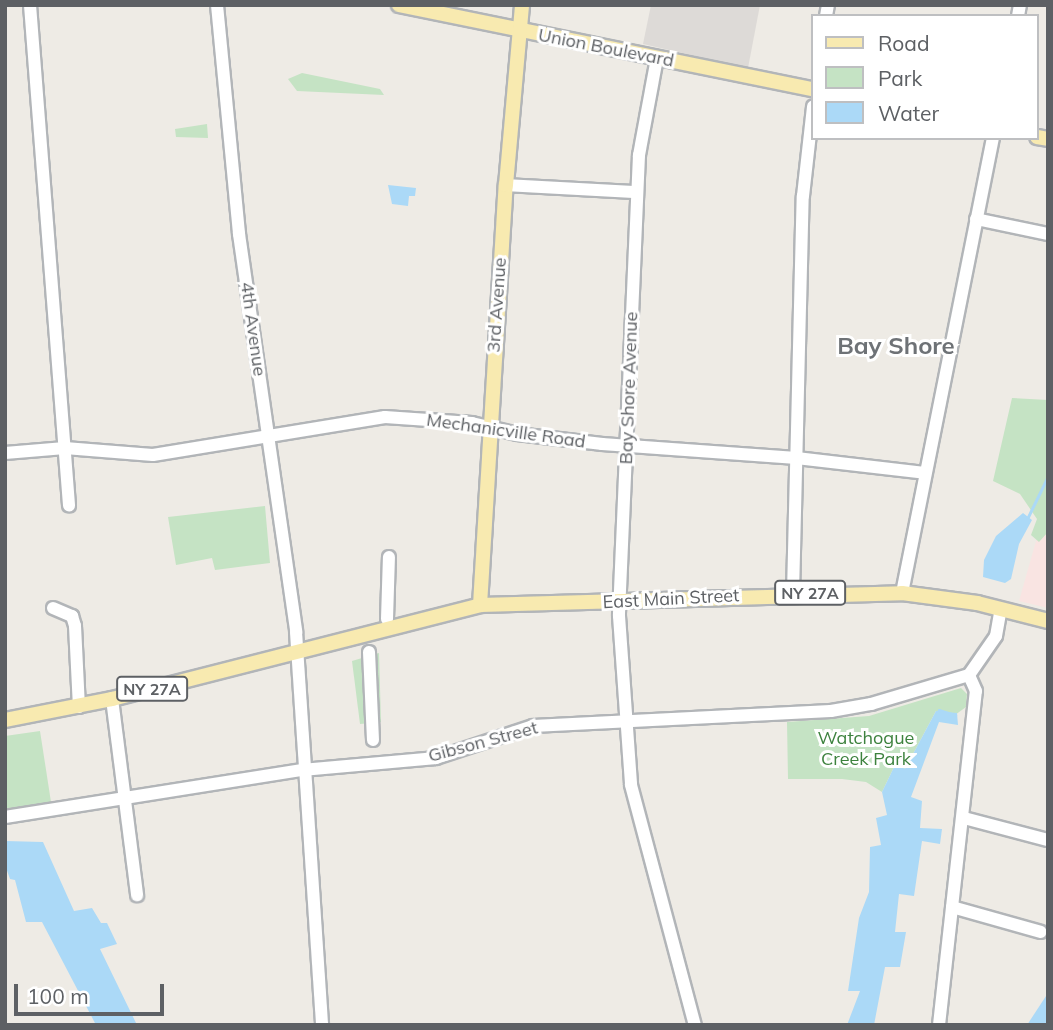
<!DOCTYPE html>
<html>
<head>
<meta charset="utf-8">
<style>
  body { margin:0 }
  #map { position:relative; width:1053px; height:1030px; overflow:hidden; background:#eeebe5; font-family:Mulish,sans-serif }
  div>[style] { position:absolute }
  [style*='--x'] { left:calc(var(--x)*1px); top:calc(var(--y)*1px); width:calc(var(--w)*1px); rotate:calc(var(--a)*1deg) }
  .industrial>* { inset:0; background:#dddad7 }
  .medical>* { inset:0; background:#f9e4e2 }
  .green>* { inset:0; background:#c5e3c4 }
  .water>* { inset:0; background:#abd9f7 }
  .stream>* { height:2.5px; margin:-1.25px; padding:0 1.25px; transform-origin:1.25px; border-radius:1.25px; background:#abd9f7 }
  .roads { filter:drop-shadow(2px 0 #b2b5b8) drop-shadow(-2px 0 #b2b5b8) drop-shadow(0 2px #b2b5b8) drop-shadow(0 -2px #b2b5b8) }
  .minor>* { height:12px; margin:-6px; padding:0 6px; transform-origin:6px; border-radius:6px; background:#fff }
  .major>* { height:14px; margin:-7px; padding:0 7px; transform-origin:7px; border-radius:7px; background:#f8eab0 }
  span { translate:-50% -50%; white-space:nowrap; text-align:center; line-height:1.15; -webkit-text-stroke:6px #fff; paint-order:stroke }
  .shield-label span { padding:2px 5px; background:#fff; border:2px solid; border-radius:5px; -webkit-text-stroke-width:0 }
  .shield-label { font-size:16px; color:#5d6064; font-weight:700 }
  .street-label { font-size:18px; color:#5d6064 }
  .park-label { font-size:18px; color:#3d823e }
  .district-label { font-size:24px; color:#6e7276; font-weight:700 }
  .frame { position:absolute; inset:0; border:7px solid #5d6064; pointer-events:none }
  .legend { position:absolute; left:811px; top:14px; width:228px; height:126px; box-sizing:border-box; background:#fff; border:2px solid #bebfc1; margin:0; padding:9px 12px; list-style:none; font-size:21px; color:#5d6064 }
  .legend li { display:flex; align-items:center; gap:14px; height:35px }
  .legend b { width:35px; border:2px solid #bebfc1 }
  .scale { position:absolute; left:14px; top:984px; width:150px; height:32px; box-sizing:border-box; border:4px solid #5d6064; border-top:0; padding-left:9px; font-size:21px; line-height:24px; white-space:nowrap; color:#5d6064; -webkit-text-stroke:5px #fff; paint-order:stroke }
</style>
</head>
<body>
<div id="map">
  <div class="industrial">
    <i style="clip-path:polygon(651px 5px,760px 5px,748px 68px,643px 44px)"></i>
  </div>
  <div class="medical">
    <i style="clip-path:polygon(1048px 532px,1048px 608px,1019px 601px,1036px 541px)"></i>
  </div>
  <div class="green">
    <i style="clip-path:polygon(302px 73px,380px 89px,384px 95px,297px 91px,288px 79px)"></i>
    <i style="clip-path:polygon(207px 124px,208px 138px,176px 137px,175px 129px)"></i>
    <i style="clip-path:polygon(1012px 398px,1048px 400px,1048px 532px,1039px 542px,1031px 535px,1037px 519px,1020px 494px,993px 481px)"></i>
    <i style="clip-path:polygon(265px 506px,270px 563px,215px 570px,212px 558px,176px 565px,168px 517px)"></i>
    <i style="clip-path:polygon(379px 653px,381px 722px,360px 724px,352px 661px)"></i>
    <i style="clip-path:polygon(961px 688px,967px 694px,966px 707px,955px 715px,936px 711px,905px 769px,896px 763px,882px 792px,866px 782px,842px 779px,788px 779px,787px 722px,869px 716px)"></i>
    <i style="clip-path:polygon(40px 731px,51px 802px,5px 810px,5px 736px)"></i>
  </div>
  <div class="water">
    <i style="clip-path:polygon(388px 185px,416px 188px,415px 196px,409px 196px,408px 206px,392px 204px)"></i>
    <i style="clip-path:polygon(1023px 513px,1032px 520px,1019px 544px,1011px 579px,1005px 583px,983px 577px,984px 560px,996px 536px)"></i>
    <i style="clip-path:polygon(936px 711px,957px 713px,958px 725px,939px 722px,911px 797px,922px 801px,920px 828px,942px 829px,940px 844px,922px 841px,914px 896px,899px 894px,895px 932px,906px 932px,900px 967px,885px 967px,874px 1025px,847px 1025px,860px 991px,848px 991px,859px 918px,869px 892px,870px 847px,881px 845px,876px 818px,887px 815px,882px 792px,896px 763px,905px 769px)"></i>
    <i style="clip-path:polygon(5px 841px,43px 842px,74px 911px,92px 908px,101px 923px,107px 923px,117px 944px,100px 949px,137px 1025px,96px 1025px,42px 922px,26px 922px,15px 880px,10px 879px,5px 865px)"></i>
    <i style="clip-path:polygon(1048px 993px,1048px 1025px,1027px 1025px)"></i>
  </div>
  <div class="stream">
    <i style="--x:1028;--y:517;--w:46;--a:-64"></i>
    <i style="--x:937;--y:714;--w:4;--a:-63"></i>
    <i style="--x:939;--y:710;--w:17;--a:17"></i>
  </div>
  <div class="roads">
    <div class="minor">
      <i style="--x:30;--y:5;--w:502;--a:85.54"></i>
      <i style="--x:217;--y:5;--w:230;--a:84.5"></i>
      <i style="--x:239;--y:234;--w:402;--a:81.8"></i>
      <i style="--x:296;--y:632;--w:394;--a:86.2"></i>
      <i style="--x:826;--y:16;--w:11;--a:-80"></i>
      <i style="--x:1018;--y:16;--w:11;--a:-80"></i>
      <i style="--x:657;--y:58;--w:99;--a:100.5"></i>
      <i style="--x:639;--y:155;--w:461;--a:92.5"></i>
      <i style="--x:619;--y:616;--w:169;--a:85.9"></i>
      <i style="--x:631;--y:785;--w:248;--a:75.1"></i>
      <i style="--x:506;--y:185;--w:131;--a:3.1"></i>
      <i style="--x:976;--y:219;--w:74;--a:11.8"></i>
      <i style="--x:5;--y:453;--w:60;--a:-4.8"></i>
      <i style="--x:65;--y:448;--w:88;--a:4.5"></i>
      <i style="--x:153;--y:455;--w:235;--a:-9.3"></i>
      <i style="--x:385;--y:417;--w:87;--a:3.9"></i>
      <i style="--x:472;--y:423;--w:46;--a:13.7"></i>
      <i style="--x:517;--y:434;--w:86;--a:6.7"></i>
      <i style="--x:602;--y:444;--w:195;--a:4.1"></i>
      <i style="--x:796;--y:458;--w:130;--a:6.6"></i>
      <i style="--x:793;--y:593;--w:397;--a:-88.6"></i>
      <i style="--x:803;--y:196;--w:90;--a:-83.6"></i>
      <i style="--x:902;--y:593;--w:464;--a:-78.7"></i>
      <i style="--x:53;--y:608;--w:21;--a:23"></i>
      <i style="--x:72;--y:616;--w:10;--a:73"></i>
      <i style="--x:75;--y:626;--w:81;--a:87.2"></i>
      <i style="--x:387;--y:619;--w:62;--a:-88.2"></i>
      <i style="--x:369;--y:652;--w:88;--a:87.4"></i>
      <i style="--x:112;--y:699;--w:198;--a:82.7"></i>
      <i style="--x:5;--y:817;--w:301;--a:-9"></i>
      <i style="--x:302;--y:770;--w:135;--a:-5.1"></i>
      <i style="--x:436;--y:758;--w:102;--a:-18.3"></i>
      <i style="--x:533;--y:726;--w:298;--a:-2.9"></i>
      <i style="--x:831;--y:711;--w:41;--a:-9.9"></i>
      <i style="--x:871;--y:704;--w:102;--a:-16.5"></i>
      <i style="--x:969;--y:675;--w:47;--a:-55.3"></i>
      <i style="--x:996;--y:636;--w:27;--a:-80"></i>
      <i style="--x:964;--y:818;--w:87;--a:14.7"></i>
      <i style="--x:952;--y:907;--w:92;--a:15.7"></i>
      <i style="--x:939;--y:1025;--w:336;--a:-83.7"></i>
      <i style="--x:976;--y:691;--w:17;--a:-114"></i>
    </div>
    <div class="major">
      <i style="--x:399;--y:5;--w:422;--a:11.5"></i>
      <i style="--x:1037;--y:137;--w:11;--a:10"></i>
      <i style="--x:480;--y:605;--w:421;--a:-86.5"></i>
      <i style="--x:506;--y:185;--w:181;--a:-84.9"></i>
      <i style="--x:5;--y:720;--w:109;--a:-11.1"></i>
      <i style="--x:112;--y:699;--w:380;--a:-14.3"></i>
      <i style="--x:480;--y:605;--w:422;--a:-1.6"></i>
      <i style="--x:902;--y:593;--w:76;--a:7.6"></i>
      <i style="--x:977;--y:603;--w:73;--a:14.2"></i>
    </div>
  </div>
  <div class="shield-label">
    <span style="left:810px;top:593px">NY 27A</span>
    <span style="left:152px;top:689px">NY 27A</span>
  </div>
  <div class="street-label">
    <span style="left:606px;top:48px;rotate:11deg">Union Boulevard</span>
    <span style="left:497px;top:305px;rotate:-86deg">3rd Avenue</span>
    <span style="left:253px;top:329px;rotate:82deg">4th Avenue</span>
    <span style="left:629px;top:388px;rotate:-88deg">Bay Shore Avenue</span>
    <span style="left:506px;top:431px;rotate:8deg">Mechanicville Road</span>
    <span style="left:671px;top:599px;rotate:-3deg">East Main Street</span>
    <span style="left:483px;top:742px;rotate:-15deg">Gibson Street</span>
  </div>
  <div class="park-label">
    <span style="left:866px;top:749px">Watchogue<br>Creek Park</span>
  </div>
  <div class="district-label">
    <span style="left:896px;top:346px">Bay Shore</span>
  </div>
  <div class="frame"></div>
  <ul class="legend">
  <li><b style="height:9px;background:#f8eab0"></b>Road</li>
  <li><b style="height:19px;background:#c5e3c4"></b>Park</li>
  <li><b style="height:19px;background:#abd9f7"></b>Water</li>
  </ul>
  <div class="scale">100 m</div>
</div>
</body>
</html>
